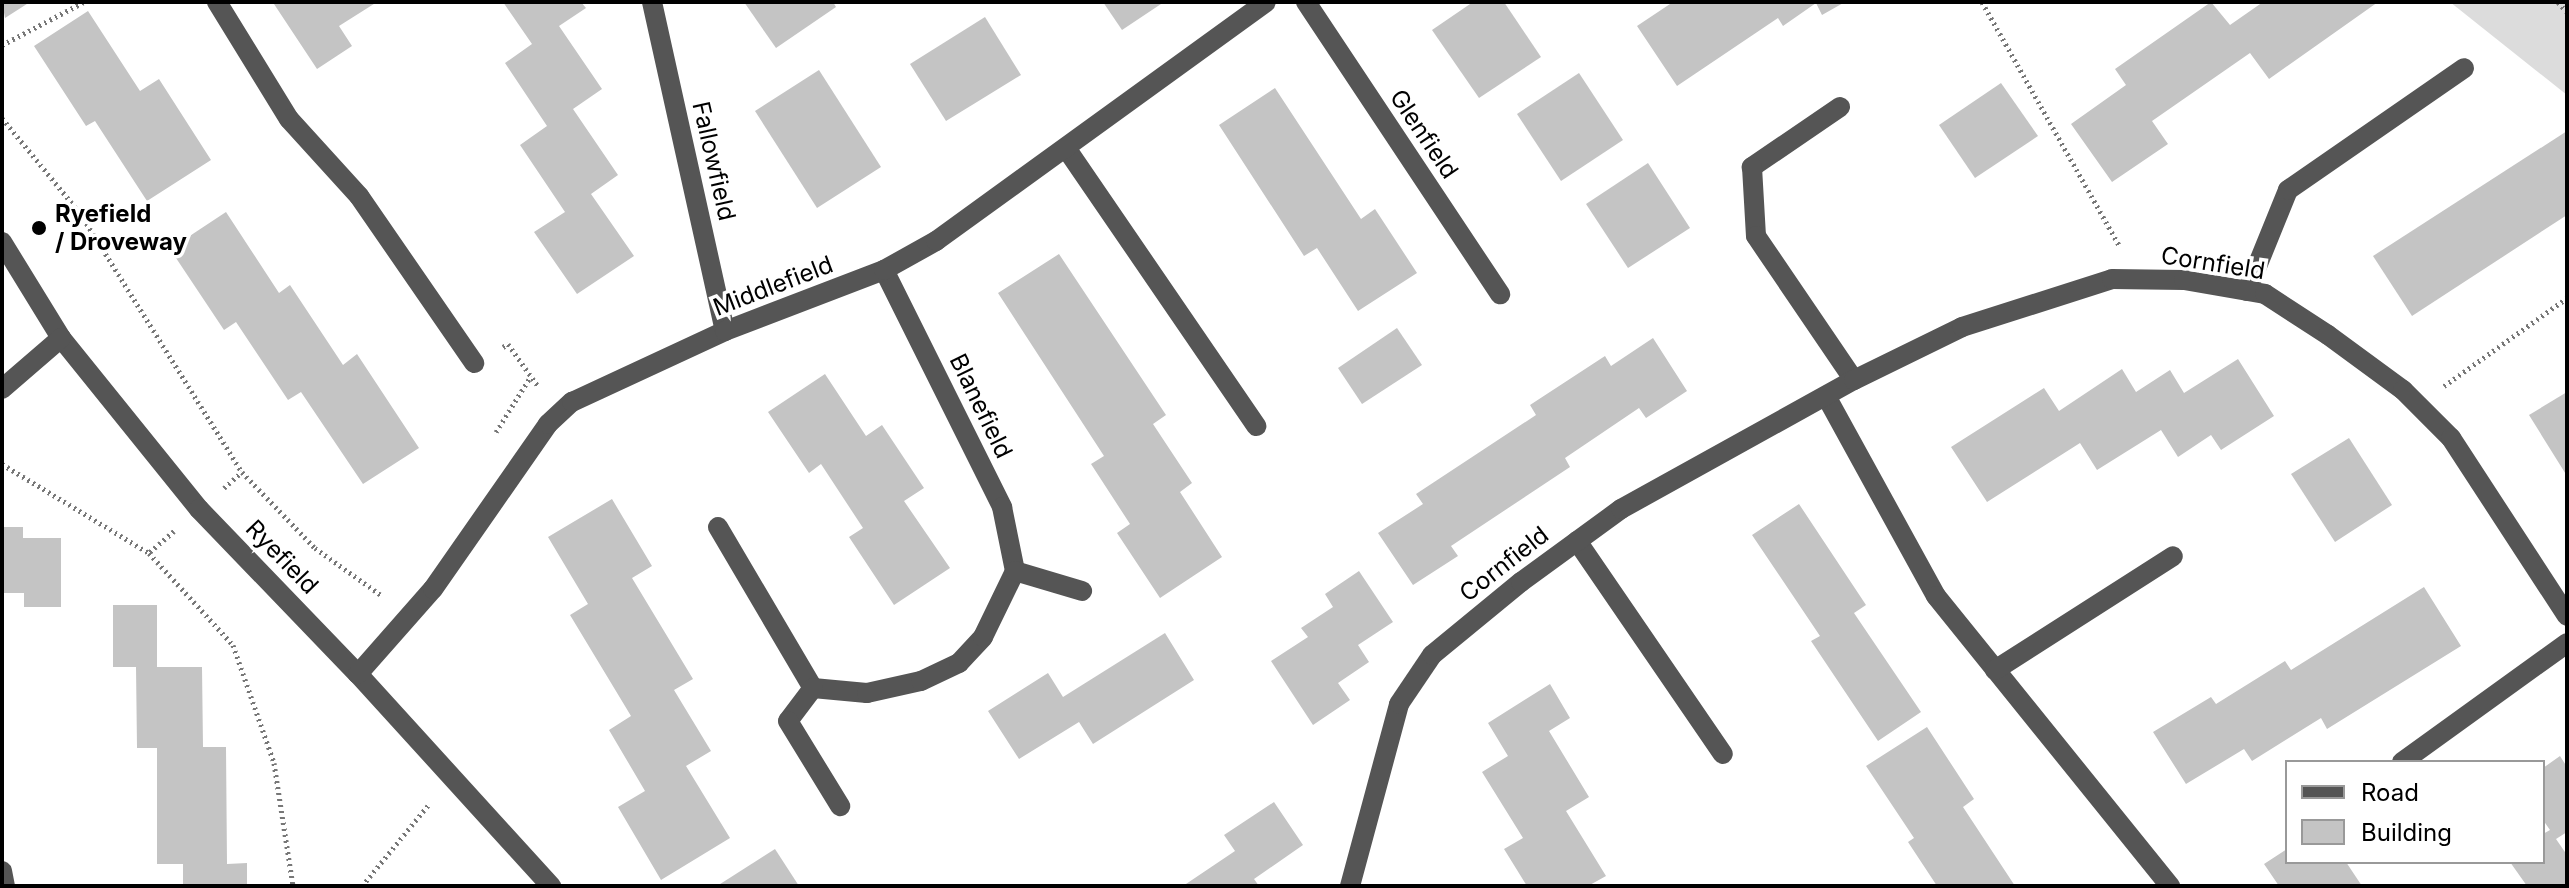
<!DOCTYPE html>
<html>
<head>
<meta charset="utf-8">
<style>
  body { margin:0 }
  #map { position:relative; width:2569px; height:888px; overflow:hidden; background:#fff; font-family:Inter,sans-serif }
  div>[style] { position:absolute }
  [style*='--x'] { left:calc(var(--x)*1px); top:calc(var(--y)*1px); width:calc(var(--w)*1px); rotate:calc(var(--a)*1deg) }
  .green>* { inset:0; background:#dcdcdc }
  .building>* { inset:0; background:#c4c4c4 }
  .path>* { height:5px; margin-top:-2.5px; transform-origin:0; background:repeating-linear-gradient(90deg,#777 0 2px,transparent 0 6px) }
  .minor>* { height:20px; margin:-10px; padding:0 10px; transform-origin:10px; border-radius:10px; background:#555 }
  .dots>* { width:22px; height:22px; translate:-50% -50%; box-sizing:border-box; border:4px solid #fff; border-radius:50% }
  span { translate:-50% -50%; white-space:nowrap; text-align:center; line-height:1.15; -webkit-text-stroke:7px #fff; paint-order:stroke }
  .street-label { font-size:24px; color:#000 }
  .poi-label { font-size:24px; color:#000; font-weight:700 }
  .left { translate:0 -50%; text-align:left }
  .frame { position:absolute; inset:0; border:4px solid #000; pointer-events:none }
  .legend { position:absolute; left:2285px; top:760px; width:260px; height:104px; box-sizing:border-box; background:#fff; border:2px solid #999; margin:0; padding:10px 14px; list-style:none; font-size:24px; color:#000 }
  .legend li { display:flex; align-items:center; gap:16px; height:40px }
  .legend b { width:40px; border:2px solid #999 }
</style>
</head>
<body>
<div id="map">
  <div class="green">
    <i style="clip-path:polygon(2450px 2px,2567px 2px,2567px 95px)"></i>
  </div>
  <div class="building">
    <i style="clip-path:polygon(2px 2px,30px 2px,5px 18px)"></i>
    <i style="clip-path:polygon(278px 2px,377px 2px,339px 26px,352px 46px,317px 69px,274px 4px)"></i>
    <i style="clip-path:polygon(503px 2px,581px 2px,586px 8px,559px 26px,602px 89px,573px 109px,618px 175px,591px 194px,634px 256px,577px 294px,534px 232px,565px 212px,520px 145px,547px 126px,505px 63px,532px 44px)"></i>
    <i style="clip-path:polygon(744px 2px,833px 2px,836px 7px,776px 48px)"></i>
    <i style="clip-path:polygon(1103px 2px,1164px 2px,1122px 30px)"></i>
    <i style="clip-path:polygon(1473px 2px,1504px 2px,1541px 57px,1479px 98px,1432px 30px)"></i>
    <i style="clip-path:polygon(1673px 2px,1845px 2px,1822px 15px,1816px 3px,1783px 26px,1778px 18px,1677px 86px,1637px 26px)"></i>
    <i style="clip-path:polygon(2211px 2px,2230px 25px,2263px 2px,2378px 2px,2269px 79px,2250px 53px,2152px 121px,2168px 144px,2112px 182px,2071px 124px,2126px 85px,2115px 69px)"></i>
    <i style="clip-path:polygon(88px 11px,140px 91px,159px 79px,211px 160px,147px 201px,95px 121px,86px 126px,34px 46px)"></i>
    <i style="clip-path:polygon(985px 17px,1021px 75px,946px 121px,910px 64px)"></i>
    <i style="clip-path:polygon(819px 70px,881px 167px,817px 208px,755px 111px)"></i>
    <i style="clip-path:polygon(1579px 73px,1623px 140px,1561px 181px,1517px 114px)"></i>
    <i style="clip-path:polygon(2001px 83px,2038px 136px,1975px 178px,1939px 125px)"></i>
    <i style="clip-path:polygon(1275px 88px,1361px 219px,1375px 209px,1417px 273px,1358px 311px,1317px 248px,1304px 256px,1219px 125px)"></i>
    <i style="clip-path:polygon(2567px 131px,2567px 215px,2412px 316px,2373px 256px)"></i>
    <i style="clip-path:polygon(1648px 163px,1690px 228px,1628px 268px,1586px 204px)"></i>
    <i style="clip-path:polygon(226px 212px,279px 293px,290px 285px,343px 365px,357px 354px,419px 448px,363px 484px,301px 392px,288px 400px,236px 322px,224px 330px,170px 249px)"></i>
    <i style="clip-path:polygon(1059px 254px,1166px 415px,1153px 424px,1192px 483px,1180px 492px,1222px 557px,1160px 598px,1117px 533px,1130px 524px,1091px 464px,1104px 456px,998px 293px)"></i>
    <i style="clip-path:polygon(1397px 328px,1422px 365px,1362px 404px,1338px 368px)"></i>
    <i style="clip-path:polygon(1653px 338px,1687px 391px,1646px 418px,1639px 408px,1565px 458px,1570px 467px,1451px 546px,1458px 556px,1413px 585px,1378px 533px,1423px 504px,1416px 494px,1536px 415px,1530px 405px,1605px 356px,1611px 366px)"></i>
    <i style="clip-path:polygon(2238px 359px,2274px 416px,2221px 450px,2211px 435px,2178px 457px,2161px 430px,2097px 470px,2080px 443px,1987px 502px,1951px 447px,2044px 388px,2059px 411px,2122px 369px,2136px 392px,2170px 370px,2184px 393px)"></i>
    <i style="clip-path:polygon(825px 374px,866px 436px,882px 425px,924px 488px,904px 501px,950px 568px,894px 605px,849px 537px,863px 528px,821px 464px,809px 473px,768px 412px)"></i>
    <i style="clip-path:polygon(2567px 392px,2567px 476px,2529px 415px)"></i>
    <i style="clip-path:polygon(2349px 438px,2392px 505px,2335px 542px,2291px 474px)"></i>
    <i style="clip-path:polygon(612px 499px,652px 566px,632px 578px,693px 679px,674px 690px,711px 751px,686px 766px,730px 838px,661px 880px,618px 807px,645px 791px,609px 730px,631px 716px,570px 615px,588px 604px,548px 537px)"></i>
    <i style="clip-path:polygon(1799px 504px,1866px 605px,1854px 613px,1921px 712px,1878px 741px,1811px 641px,1820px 636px,1752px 535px)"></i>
    <i style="clip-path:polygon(2px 527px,23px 527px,23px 538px,61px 538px,61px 607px,24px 607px,24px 593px,2px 593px)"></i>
    <i style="clip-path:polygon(1359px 571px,1393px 622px,1358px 645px,1369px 662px,1338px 683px,1350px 700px,1313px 725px,1271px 661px,1308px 637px,1301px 628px,1333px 607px,1325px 594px)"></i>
    <i style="clip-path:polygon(2424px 587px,2461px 646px,2327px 729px,2321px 718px,2252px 761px,2244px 749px,2186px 784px,2153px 732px,2211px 697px,2216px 704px,2285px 661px,2291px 670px)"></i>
    <i style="clip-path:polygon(113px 605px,157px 605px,157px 667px,202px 667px,203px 747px,226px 747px,227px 864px,247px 863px,247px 886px,183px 886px,183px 864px,157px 864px,157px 748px,137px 748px,136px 667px,113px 667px)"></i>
    <i style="clip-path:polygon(1165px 633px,1194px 680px,1093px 744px,1079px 722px,1019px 759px,988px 711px,1048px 673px,1063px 697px)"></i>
    <i style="clip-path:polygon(1550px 684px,1570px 718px,1549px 731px,1589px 797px,1566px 811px,1606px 876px,1588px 886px,1527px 886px,1504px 849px,1523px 838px,1482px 772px,1508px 756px,1488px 723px)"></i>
    <i style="clip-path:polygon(1927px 727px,1974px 799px,1963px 807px,2015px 886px,1937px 886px,1908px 842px,1914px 838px,1866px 766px)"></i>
    <i style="clip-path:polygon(2560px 756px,2567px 767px,2567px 832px,2556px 839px,2567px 855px,2567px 886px,2527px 886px,2510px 862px,2543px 862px,2543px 834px,2550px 830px,2543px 820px,2543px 768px)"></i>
    <i style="clip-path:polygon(1274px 802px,1303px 845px,1254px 879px,1259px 886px,1183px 886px,1235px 851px,1224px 835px)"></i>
    <i style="clip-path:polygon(775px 849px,799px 886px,717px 886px)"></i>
    <i style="clip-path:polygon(2287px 849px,2287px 862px,2346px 862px,2362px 886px,2279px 886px,2264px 864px)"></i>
  </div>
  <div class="path">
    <i style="--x:1982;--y:2;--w:279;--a:60.6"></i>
    <i style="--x:2558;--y:2;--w:13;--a:48"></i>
    <i style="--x:2;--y:45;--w:93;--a:-27.7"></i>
    <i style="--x:2;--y:118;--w:123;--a:50.6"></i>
    <i style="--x:80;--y:213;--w:305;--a:58"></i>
    <i style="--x:503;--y:347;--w:6;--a:-31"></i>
    <i style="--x:508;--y:344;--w:52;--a:54.5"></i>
    <i style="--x:2444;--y:386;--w:151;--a:-35.6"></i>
    <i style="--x:496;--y:432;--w:66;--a:-58"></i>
    <i style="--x:2;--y:464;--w:172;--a:31.2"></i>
    <i style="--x:224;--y:488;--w:24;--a:-42"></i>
    <i style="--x:242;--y:472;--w:105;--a:46.2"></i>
    <i style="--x:315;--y:548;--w:81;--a:35.5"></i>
    <i style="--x:174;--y:531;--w:33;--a:139"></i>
    <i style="--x:149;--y:553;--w:125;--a:47.6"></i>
    <i style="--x:233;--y:645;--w:125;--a:70.8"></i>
    <i style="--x:274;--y:763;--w:124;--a:81.2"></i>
    <i style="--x:362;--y:886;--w:106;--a:-50.7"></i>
  </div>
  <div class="minor">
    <i style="--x:217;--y:2;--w:137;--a:58.4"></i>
    <i style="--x:289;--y:119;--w:104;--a:47.7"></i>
    <i style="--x:359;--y:196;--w:203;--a:55.4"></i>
    <i style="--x:652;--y:2;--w:337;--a:77.5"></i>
    <i style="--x:1306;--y:2;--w:351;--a:56.4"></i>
    <i style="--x:1840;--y:107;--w:107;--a:145.7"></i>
    <i style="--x:1752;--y:167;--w:69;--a:86.7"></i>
    <i style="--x:1756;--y:236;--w:174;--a:55.8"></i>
    <i style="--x:1066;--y:148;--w:337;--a:55.6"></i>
    <i style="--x:2;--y:242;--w:113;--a:58.4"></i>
    <i style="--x:61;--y:338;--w:220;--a:51.1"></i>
    <i style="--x:199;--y:509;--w:229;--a:46.1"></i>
    <i style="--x:358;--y:674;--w:287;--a:47.7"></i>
    <i style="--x:884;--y:270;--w:265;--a:63.5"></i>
    <i style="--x:1002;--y:507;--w:65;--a:78.5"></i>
    <i style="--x:2247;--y:291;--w:109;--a:-67.9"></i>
    <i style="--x:2288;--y:190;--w:214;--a:-34.7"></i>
    <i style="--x:2;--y:389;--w:78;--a:-40.8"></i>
    <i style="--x:1826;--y:396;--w:228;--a:61.2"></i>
    <i style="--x:1936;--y:596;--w:373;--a:51.1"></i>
    <i style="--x:718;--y:527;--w:187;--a:59.5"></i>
    <i style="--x:813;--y:688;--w:54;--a:5.3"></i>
    <i style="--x:867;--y:693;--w:55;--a:-12.5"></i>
    <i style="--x:921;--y:681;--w:42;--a:-25.3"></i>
    <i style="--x:959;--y:663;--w:35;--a:-47"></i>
    <i style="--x:983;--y:637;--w:73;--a:-64.1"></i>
    <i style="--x:1015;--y:571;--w:70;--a:16.6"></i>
    <i style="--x:1577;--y:541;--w:258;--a:55.6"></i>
    <i style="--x:1995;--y:670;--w:211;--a:-32.6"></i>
    <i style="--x:358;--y:674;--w:113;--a:-48.6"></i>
    <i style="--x:433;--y:589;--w:201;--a:-55.1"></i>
    <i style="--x:548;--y:424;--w:33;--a:-43"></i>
    <i style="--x:572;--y:402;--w:169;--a:-24.9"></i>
    <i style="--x:725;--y:331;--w:170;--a:-21"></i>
    <i style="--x:884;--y:270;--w:60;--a:-29.1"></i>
    <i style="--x:936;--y:241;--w:407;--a:-35.9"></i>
    <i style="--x:813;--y:688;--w:41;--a:127.1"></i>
    <i style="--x:788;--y:721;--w:100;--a:58.5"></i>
    <i style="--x:2402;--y:762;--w:203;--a:-35.8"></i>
    <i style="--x:2;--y:871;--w:15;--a:79"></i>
    <i style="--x:1350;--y:886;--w:188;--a:-74.9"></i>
    <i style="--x:1399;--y:704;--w:59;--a:-56"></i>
    <i style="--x:1432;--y:655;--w:115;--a:-39.4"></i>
    <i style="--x:1521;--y:582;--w:124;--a:-36.1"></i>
    <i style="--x:1621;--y:509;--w:266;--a:-29"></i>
    <i style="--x:1854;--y:380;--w:120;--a:-26.1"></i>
    <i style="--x:1962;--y:327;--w:157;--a:-17.7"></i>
    <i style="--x:2112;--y:279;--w:72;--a:0.8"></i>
    <i style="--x:2184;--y:280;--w:82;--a:9.8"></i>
    <i style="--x:2265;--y:294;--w:75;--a:33.1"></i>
    <i style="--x:2328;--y:335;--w:93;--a:36.3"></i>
    <i style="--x:2403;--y:390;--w:68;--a:45"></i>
    <i style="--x:2451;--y:438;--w:212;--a:56.9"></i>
  </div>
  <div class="dots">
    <i style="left:39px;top:228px;background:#000"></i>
  </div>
  <div class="street-label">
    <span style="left:1424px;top:134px;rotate:56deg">Glenfield</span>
    <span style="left:714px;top:161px;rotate:77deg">Fallowfield</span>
    <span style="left:2213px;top:263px;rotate:9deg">Cornfield</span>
    <span style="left:773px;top:286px;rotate:-21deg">Middlefield</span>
    <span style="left:981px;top:406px;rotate:64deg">Blanefield</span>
    <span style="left:282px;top:557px;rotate:46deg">Ryefield</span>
    <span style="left:1504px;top:564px;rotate:-38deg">Cornfield</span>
  </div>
  <div class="poi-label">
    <span class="left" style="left:55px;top:228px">Ryefield<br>/ Droveway</span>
  </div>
  <div class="frame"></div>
  <ul class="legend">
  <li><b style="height:10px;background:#555"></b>Road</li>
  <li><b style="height:22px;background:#c4c4c4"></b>Building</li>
  </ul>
</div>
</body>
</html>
